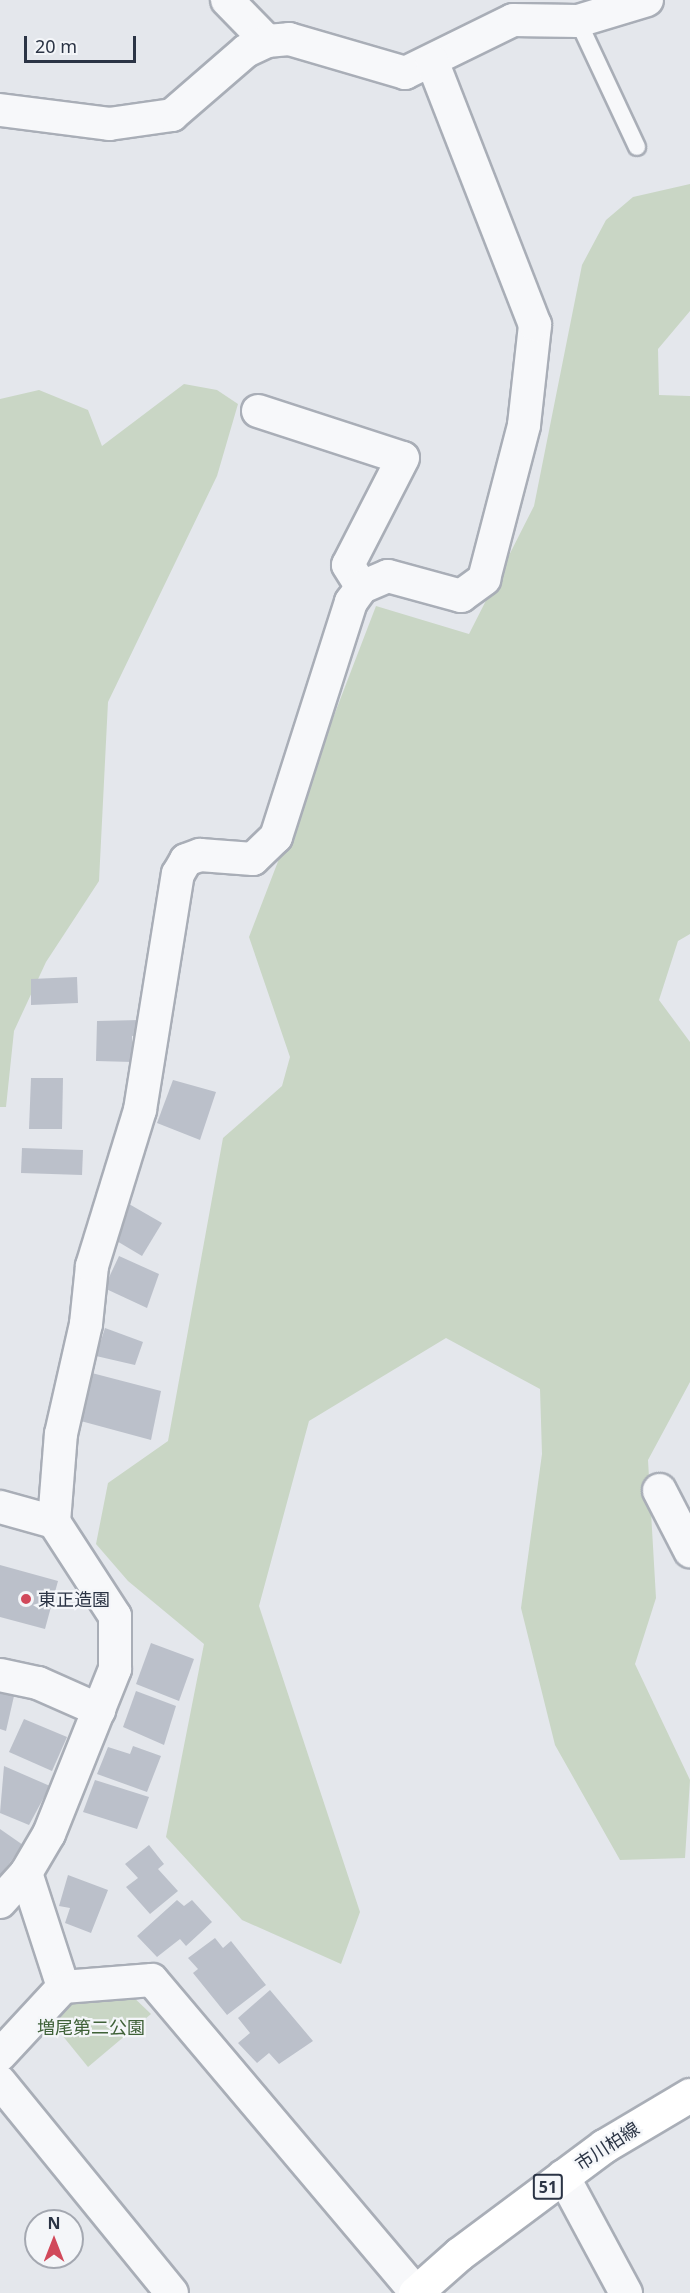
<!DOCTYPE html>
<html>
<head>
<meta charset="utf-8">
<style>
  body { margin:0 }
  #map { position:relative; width:690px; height:2293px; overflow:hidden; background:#e4e7ec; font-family:"Noto Sans","Noto Sans JP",sans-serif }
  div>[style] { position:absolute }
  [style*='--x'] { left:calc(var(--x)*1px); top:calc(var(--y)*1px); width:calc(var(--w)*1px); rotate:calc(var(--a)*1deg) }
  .green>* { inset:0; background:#c9d6c5 }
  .building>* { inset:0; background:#bbc0ca }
  .roads { filter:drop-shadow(2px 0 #a9aeb7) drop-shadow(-2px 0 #a9aeb7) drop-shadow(0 2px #a9aeb7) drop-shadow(0 -2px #a9aeb7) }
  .service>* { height:16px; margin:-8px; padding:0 8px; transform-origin:8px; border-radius:8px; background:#f7f8fa }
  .minor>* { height:32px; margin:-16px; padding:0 16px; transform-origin:16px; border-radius:16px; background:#f7f8fa }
  .tertiary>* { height:33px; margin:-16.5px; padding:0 16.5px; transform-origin:16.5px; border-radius:16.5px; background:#f7f8fa }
  .primary>* { height:33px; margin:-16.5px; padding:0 16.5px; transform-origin:16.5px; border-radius:16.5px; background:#fff }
  .dots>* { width:16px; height:16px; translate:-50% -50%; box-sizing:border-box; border:3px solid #f4f6f9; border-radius:50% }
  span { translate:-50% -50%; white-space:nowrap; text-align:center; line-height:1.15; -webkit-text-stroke:4.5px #f4f6f9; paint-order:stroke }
  .shield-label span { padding:2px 4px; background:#f4f6f9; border:2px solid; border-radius:4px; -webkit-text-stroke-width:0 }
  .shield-label { font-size:16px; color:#2b3445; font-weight:700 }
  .poi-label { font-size:18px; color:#2b3445 }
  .left { translate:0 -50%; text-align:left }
  .park-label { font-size:18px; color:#3f6138 }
  .street-label { font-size:18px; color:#2b3445 }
  .north { position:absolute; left:24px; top:2209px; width:60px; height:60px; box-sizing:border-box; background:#f4f6f9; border:2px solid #a4a8b1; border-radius:50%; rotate:0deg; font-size:16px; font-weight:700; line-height:24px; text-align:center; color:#2b3445 }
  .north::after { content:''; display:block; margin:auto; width:21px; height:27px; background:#d1495b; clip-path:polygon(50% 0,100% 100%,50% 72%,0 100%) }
  .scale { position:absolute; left:24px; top:36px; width:112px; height:27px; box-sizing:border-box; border:3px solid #2b3445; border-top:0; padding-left:8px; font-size:18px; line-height:21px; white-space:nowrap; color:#2b3445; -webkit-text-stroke:4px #f4f6f9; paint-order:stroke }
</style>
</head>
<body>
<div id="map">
  <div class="green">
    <i style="clip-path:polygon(690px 184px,690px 311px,658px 349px,659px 395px,690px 396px,690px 934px,678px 941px,659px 1000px,690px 1042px,690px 1382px,648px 1460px,656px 1598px,635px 1664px,690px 1780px,685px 1858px,620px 1860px,555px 1745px,521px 1608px,542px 1454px,540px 1389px,446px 1338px,309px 1421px,259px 1606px,360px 1912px,341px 1964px,242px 1920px,166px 1837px,204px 1644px,128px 1581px,96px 1544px,108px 1483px,168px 1441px,223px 1138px,282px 1086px,290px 1057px,249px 937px,376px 606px,469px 634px,534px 506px,582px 265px,606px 220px,633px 197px)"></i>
    <i style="clip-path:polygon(184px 384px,217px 390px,238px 404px,217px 476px,108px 702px,99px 881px,46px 962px,14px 1031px,6px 1107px,0 1107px,0 399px,39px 390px,88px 410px,102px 446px)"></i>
    <i style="clip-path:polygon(127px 1991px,151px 2014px,88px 2067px,49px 2019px,62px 2003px)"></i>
  </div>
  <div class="building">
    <i style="clip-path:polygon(77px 977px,78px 1003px,31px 1005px,31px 979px)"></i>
    <i style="clip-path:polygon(140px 1020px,140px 1035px,132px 1036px,133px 1062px,96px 1061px,97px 1021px)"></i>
    <i style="clip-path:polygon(31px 1078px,63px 1078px,62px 1129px,29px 1129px)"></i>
    <i style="clip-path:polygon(173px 1080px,216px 1092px,200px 1140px,157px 1123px)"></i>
    <i style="clip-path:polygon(22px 1148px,83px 1150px,82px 1175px,21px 1173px)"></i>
    <i style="clip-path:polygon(129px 1204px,162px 1223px,142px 1256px,110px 1237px)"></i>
    <i style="clip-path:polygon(119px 1256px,159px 1274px,147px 1308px,104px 1288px)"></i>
    <i style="clip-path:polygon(105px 1328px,143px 1342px,135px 1365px,96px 1356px)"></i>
    <i style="clip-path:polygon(88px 1372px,161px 1391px,151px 1440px,77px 1420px)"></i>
    <i style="clip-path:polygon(0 1565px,58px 1581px,45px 1629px,0 1617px)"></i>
    <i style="clip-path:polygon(151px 1643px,194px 1659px,179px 1701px,136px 1684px)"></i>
    <i style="clip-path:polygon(136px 1691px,176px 1706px,164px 1745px,123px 1727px)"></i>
    <i style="clip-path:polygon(0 1692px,14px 1696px,6px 1731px,0 1729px)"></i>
    <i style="clip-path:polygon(24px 1719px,67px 1737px,52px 1771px,9px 1752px)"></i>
    <i style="clip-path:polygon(133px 1746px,161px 1756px,147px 1792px,97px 1774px,108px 1747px,130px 1754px)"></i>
    <i style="clip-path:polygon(4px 1766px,50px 1786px,29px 1825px,0 1813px)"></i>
    <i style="clip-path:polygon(95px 1780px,149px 1797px,137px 1829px,83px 1812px)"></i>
    <i style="clip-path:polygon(0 1829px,23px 1845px,0 1876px)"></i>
    <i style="clip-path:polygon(149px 1845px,164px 1864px,158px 1869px,178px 1891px,150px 1914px,126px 1887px,138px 1878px,125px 1864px)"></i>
    <i style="clip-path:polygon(68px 1875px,108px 1890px,91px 1933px,65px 1923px,70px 1908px,59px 1906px)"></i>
    <i style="clip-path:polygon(177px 1900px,184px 1906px,192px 1900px,212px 1922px,186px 1946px,180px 1939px,157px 1957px,137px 1936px)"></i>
    <i style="clip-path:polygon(215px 1938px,223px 1948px,231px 1941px,266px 1985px,227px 2015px,193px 1973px,198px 1969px,188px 1958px)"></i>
    <i style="clip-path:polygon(270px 1990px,313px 2041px,279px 2064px,269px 2053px,257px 2063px,238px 2043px,250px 2033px,238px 2018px)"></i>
  </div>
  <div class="roads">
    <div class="service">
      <i style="--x:578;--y:21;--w:139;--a:64.9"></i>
    </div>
    <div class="minor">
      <i style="--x:227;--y:0;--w:57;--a:45.7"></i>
      <i style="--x:0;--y:110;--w:110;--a:7.3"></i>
      <i style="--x:109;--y:124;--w:64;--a:-8.1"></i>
      <i style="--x:172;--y:115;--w:98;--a:-40.9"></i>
      <i style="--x:246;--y:51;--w:23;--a:-25"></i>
      <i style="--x:267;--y:41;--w:22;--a:-5"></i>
      <i style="--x:289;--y:39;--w:121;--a:16.3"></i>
      <i style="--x:405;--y:73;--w:120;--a:-26.1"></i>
      <i style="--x:513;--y:20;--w:65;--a:0.9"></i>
      <i style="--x:578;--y:21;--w:72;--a:-16.9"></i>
      <i style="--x:258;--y:411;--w:152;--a:18"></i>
      <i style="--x:403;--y:458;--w:120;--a:117.2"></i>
      <i style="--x:348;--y:565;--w:26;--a:58"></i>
      <i style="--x:0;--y:1507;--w:56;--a:15.5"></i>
      <i style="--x:0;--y:1675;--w:39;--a:12"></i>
      <i style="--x:38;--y:1683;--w:67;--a:23.9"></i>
      <i style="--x:26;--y:1873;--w:120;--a:72"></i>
      <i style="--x:0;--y:1902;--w:39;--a:-48"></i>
      <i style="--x:26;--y:1873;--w:45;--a:-59.5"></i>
      <i style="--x:49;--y:1834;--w:178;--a:-68.2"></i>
      <i style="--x:115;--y:1669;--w:53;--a:-90"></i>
      <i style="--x:115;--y:1616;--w:112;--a:-123"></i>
      <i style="--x:54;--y:1522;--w:88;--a:-85.5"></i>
      <i style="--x:61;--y:1434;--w:113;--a:-77.2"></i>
      <i style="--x:86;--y:1324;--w:58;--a:-84.1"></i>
      <i style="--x:92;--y:1266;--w:163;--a:-72.9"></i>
      <i style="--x:140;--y:1110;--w:239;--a:-80.9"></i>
      <i style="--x:178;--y:874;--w:16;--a:-60"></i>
      <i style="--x:186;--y:860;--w:15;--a:-20"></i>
      <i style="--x:200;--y:855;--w:53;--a:4.3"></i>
      <i style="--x:253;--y:859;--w:32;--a:-44"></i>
      <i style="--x:276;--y:837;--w:247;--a:-72.3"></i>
      <i style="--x:351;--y:602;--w:19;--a:-54"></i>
      <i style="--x:362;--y:587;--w:28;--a:-23"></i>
      <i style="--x:388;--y:576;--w:76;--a:15.3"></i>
      <i style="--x:461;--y:596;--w:29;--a:-36"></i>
      <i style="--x:484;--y:579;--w:159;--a:-75.4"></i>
      <i style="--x:524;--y:425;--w:101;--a:-83.7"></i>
      <i style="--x:535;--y:325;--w:283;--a:-111.3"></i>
      <i style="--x:0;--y:2055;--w:93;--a:-47.2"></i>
      <i style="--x:63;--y:1987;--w:89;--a:-4.5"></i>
      <i style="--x:152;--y:1980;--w:409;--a:49.8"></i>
      <i style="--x:0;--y:2082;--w:272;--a:50.8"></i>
      <i style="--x:563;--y:2176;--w:133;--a:61.7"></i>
    </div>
    <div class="tertiary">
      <i style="--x:659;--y:1490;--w:68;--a:62.7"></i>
    </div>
    <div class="primary">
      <i style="--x:415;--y:2293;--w:59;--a:-41.6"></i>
      <i style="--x:459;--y:2254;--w:181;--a:-36.7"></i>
      <i style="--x:604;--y:2146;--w:100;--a:-30.7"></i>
    </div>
  </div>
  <div class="dots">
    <i style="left:26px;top:1599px;background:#d1495b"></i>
  </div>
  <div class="shield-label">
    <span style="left:548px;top:2187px">51</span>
  </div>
  <div class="poi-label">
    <span class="left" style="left:38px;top:1599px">東正造園</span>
  </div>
  <div class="park-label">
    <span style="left:91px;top:2027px">増尾第二公園</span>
  </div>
  <div class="street-label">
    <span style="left:607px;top:2146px;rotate:-33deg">市川柏線</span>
  </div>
  <div class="north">N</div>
  <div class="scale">20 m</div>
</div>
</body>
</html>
